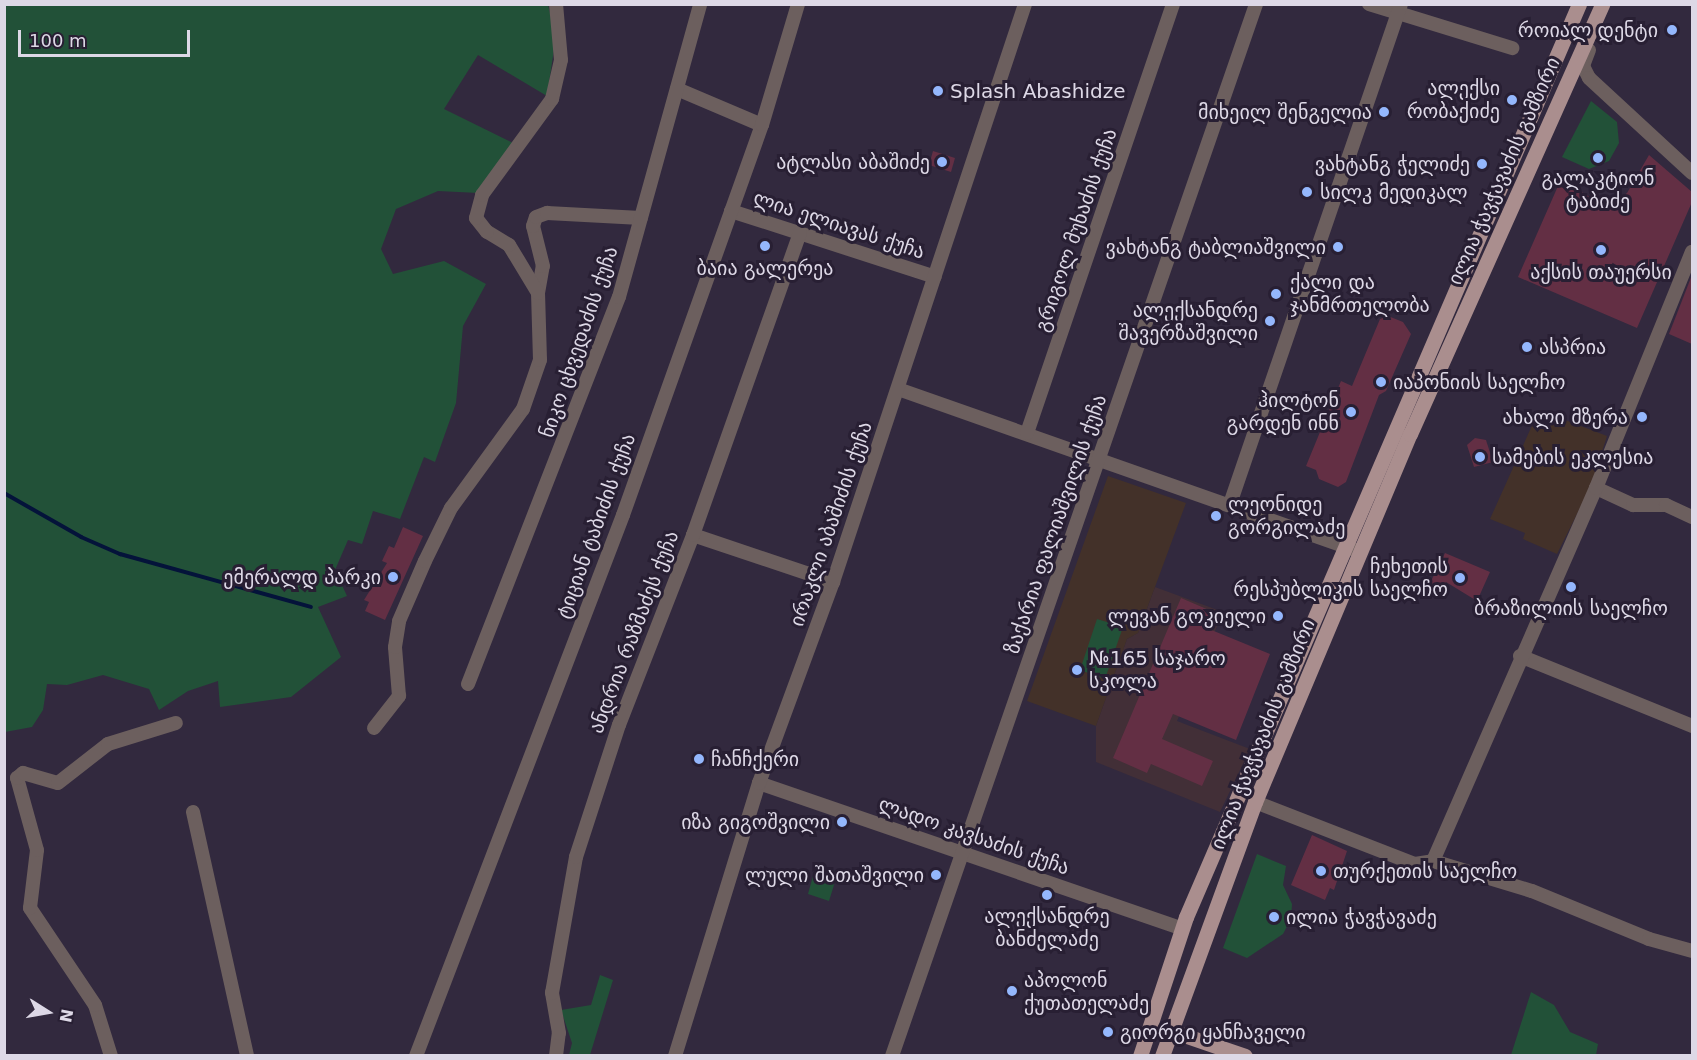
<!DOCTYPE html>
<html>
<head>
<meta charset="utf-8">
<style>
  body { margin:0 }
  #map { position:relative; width:1697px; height:1060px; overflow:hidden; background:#32293e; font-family:"DejaVu Sans","Noto Sans Georgian",sans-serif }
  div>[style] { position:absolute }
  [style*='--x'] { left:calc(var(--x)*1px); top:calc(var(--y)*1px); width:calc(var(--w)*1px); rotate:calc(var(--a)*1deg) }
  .industrial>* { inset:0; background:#422f37 }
  .education>* { inset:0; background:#433129 }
  .green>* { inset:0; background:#225138 }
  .stream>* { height:4px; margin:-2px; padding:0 2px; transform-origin:2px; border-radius:2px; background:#04133a }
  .building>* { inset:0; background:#632f44 }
  .minor>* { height:14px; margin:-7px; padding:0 7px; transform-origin:7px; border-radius:7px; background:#6c5f5e }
  .major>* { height:15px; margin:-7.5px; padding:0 7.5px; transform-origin:7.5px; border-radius:7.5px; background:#aa8e8e }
  .dots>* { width:16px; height:16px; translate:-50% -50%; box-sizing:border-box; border:3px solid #281f33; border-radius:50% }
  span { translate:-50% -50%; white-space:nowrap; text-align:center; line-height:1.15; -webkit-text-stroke:6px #281f33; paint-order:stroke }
  .poi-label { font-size:20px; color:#ddd8e6 }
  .right { translate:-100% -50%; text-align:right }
  .left { translate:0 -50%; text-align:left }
  .street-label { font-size:20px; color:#ddd8e6 }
  .frame { position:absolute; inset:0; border:6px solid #ddd8e6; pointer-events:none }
  .north { position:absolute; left:18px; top:982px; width:60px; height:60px; -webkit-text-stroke:4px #281f33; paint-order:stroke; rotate:101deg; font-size:16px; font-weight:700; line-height:24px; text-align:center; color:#ddd8e6 }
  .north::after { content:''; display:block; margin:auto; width:21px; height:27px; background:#ddd8e6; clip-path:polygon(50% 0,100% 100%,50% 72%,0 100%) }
  .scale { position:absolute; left:18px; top:30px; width:172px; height:27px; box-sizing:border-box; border:3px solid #ddd8e6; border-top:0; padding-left:8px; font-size:18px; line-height:21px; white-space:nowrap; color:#ddd8e6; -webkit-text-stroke:4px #281f33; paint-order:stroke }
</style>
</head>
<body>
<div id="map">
  <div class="industrial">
    <i style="clip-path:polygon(1155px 587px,1223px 612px,1177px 721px,1250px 749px,1220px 812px,1096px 762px,1096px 726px,1127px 639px,1138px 633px)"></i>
  </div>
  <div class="education">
    <i style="clip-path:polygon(1539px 410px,1607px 436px,1591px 486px,1557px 554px,1523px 539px,1525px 533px,1490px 519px)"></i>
    <i style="clip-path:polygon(1108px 476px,1186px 503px,1138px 633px,1127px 639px,1096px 726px,1027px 701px)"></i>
  </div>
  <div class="green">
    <i style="clip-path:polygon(5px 5px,548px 5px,556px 36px,547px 96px,478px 55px,444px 109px,513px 143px,479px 193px,438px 191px,396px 209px,381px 249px,393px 274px,444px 261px,486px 284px,463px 326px,456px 403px,435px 462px,424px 457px,400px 519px,373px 511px,362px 544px,348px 540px,335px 570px,347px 596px,318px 607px,341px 657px,291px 697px,220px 707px,218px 681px,188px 691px,159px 710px,149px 689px,103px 675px,67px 685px,47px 684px,43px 710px,32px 727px,5px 732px)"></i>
    <i style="clip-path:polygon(1591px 101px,1617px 122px,1619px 143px,1609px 161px,1589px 169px,1562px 157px)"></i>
    <i style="clip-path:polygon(1097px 619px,1123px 627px,1105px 679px,1080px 670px)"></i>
    <i style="clip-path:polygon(1257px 854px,1286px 866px,1283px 885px,1292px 904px,1291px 919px,1283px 934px,1247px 958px,1223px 948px)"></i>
    <i style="clip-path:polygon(816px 865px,838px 872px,829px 901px,808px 894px)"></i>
    <i style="clip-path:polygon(600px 975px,613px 980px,590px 1055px,569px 1055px,572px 1043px,561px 1010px,591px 1005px)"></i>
    <i style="clip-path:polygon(1531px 992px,1554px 1005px,1570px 1032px,1598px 1044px,1596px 1055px,1511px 1055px)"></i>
  </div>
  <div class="stream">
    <i style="--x:4;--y:493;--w:89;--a:29.7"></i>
    <i style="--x:81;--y:537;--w:43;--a:23.6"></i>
    <i style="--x:120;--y:554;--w:198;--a:15.5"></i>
  </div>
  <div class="building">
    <i style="clip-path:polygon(933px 151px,955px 158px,951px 172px,929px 165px)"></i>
    <i style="clip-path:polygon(1649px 155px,1692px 192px,1692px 202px,1637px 328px,1518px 277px,1558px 186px,1569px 190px,1571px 186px,1597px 201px,1618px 199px,1627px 193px)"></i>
    <i style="clip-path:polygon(1692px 275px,1692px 344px,1669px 334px)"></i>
    <i style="clip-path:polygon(1388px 316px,1403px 322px,1411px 334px,1386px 391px,1379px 395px,1346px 482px,1338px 487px,1319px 479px,1316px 470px,1306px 466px,1341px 381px,1352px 386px,1380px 319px)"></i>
    <i style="clip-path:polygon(1475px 438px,1486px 440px,1493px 462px,1474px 467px,1467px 445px)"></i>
    <i style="clip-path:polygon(403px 527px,423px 536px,385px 620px,365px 611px,369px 602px,364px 600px,387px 563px,382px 561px,389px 546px,394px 548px)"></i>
    <i style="clip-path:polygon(1445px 553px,1490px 572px,1477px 601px,1446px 582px,1443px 588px,1430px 583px)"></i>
    <i style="clip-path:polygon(1181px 598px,1216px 613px,1209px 629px,1270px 654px,1236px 740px,1173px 714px,1162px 739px,1213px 761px,1202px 786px,1151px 764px,1147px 773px,1113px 758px)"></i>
    <i style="clip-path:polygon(1312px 835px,1347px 851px,1334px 890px,1330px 888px,1325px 900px,1291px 885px)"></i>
  </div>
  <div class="minor">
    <i style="--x:1369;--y:4;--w:150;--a:17.1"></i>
    <i style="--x:1589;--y:50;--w:17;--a:111"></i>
    <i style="--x:1583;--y:66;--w:13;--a:63"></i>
    <i style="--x:1589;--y:78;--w:140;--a:42.7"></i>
    <i style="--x:677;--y:89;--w:92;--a:23"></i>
    <i style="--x:731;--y:211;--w:214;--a:17.9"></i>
    <i style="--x:538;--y:293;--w:27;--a:-80"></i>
    <i style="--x:543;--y:266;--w:41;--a:-104"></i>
    <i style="--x:533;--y:226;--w:9;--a:-72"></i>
    <i style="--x:536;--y:217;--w:12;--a:-20"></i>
    <i style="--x:547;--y:213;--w:94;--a:3"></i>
    <i style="--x:898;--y:389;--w:485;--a:19.4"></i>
    <i style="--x:1027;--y:433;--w:453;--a:-71.2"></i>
    <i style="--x:1596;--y:488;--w:41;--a:24.7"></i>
    <i style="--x:1633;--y:505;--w:33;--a:0"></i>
    <i style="--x:1666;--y:505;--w:29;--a:25"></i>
    <i style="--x:1230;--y:504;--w:528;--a:-71.12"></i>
    <i style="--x:693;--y:535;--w:148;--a:18.6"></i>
    <i style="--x:1520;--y:656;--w:186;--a:22.1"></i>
    <i style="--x:468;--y:684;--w:415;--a:-68.7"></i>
    <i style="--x:619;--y:297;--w:304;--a:-74.5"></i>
    <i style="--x:374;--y:728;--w:41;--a:-52"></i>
    <i style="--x:399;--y:696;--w:49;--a:-94.7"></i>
    <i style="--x:395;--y:647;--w:26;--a:-81"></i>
    <i style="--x:399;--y:621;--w:65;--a:-66.6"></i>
    <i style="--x:425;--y:561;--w:59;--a:-63.9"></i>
    <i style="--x:451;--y:508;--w:122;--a:-54"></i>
    <i style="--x:523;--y:409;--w:52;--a:-70.9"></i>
    <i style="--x:540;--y:360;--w:67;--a:-91.7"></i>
    <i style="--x:538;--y:293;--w:56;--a:-121.1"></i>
    <i style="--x:509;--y:245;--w:26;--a:-149"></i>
    <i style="--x:487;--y:232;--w:18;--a:-128"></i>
    <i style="--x:476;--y:218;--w:24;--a:-75"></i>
    <i style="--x:482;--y:195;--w:119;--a:-53.9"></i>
    <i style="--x:552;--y:99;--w:40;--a:-77"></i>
    <i style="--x:561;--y:60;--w:56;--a:-95.1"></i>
    <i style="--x:759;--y:783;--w:446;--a:19"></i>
    <i style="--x:1255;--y:802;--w:172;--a:21.2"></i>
    <i style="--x:1415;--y:864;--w:18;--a:-9"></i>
    <i style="--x:1433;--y:861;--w:103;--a:16.9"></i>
    <i style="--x:1532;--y:891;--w:126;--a:22.3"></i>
    <i style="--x:1649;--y:939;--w:45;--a:15.6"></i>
    <i style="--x:193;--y:812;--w:250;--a:77.5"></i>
    <i style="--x:1433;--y:861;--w:407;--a:-66.4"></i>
    <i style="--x:1596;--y:488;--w:255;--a:-67.9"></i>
    <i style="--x:111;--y:1056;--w:53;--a:-107.4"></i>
    <i style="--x:95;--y:1005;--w:117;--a:-123.8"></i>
    <i style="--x:30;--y:908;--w:58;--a:-83.1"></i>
    <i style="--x:37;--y:850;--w:75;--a:-105.5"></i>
    <i style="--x:17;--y:778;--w:8;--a:-40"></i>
    <i style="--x:23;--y:773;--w:36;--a:16"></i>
    <i style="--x:58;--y:783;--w:63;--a:-38"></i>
    <i style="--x:108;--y:744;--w:71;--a:-17.2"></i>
    <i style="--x:416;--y:1056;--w:579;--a:-69.06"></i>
    <i style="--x:623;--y:515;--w:414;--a:-70.4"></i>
    <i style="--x:762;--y:125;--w:126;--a:-73.4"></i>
    <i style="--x:556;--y:1056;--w:23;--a:-83"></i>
    <i style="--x:559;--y:1033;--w:41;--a:-99.9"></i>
    <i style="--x:552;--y:993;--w:138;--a:-80"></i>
    <i style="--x:576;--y:857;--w:139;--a:-72"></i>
    <i style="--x:619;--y:725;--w:204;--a:-68.7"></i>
    <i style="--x:693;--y:535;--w:320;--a:-70.5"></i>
    <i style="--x:675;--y:1056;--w:286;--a:-72.9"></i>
    <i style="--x:759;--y:783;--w:214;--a:-69.8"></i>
    <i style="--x:833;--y:582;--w:609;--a:-71.62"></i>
    <i style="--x:892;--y:1056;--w:1113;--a:-70.91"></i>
  </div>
  <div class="major">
    <i style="--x:1172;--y:1031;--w:77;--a:18.9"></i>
    <i style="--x:1140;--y:1056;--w:146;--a:-71.7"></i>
    <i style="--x:1186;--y:917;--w:994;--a:-66.71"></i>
    <i style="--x:1162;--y:1056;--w:270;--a:-69.9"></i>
    <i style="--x:1255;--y:802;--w:399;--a:-67.2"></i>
    <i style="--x:1410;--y:434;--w:471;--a:-65.9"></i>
  </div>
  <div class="dots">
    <i style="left:1672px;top:30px;background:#94b7fd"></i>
    <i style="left:938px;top:91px;background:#94b7fd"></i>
    <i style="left:1512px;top:100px;background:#94b7fd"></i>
    <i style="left:1384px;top:112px;background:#94b7fd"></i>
    <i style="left:1598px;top:158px;background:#94b7fd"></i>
    <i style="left:942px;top:162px;background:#94b7fd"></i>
    <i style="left:1482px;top:164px;background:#94b7fd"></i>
    <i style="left:1307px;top:192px;background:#94b7fd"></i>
    <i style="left:765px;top:246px;background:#94b7fd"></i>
    <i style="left:1338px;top:247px;background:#94b7fd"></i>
    <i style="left:1601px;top:250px;background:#94b7fd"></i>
    <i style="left:1276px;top:294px;background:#94b7fd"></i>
    <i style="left:1270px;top:321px;background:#94b7fd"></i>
    <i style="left:1527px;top:347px;background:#94b7fd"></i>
    <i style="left:1381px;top:382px;background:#94b7fd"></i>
    <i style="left:1351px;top:412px;background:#94b7fd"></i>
    <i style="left:1642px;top:417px;background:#94b7fd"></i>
    <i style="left:1480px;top:457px;background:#94b7fd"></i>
    <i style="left:1216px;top:516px;background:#94b7fd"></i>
    <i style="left:393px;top:577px;background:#94b7fd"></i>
    <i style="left:1460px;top:578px;background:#94b7fd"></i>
    <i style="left:1571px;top:587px;background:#94b7fd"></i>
    <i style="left:1278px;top:616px;background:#94b7fd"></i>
    <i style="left:1077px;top:670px;background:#94b7fd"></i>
    <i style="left:699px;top:759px;background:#94b7fd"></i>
    <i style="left:842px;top:822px;background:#94b7fd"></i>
    <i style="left:1321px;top:871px;background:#94b7fd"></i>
    <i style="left:936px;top:875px;background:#94b7fd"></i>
    <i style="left:1047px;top:895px;background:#94b7fd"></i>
    <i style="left:1274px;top:917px;background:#94b7fd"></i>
    <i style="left:1012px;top:991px;background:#94b7fd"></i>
    <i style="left:1108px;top:1032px;background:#94b7fd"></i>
  </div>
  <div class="poi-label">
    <span class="right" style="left:1658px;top:30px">როიალ დენტი</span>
    <span class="right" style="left:1500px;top:100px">ალექსი<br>რობაქიძე</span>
    <span class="left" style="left:950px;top:91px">Splash Abashidze</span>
    <span class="right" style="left:1372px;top:112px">მიხეილ შენგელია</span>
    <span class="right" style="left:930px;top:162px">ატლასი აბაშიძე</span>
    <span class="right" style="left:1470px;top:164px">ვახტანგ ჭელიძე</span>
    <span style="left:1598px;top:190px">გალაკტიონ<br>ტაბიძე</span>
    <span class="left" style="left:1320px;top:192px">სილკ მედიკალ</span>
    <span class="right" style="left:1326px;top:247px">ვახტანგ ტაბლიაშვილი</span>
    <span style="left:765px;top:268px">ბაია გალერეა</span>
    <span style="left:1601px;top:272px">აქსის თაუერსი</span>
    <span class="left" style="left:1290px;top:294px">ქალი და<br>ჯანმრთელობა</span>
    <span class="right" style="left:1258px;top:322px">ალექსანდრე<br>შავერზაშვილი</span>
    <span class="left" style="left:1539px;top:347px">ასპრია</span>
    <span class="left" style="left:1393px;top:382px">იაპონიის საელჩო</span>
    <span class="right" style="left:1339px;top:412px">ჰილტონ<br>გარდენ ინნ</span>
    <span class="right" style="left:1628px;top:417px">ახალი მზერა</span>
    <span class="left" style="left:1492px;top:457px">სამების ეკლესია</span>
    <span class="left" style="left:1228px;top:516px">ლეონიდე<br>გორგილაძე</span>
    <span class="right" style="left:1448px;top:578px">ჩეხეთის<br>რესპუბლიკის საელჩო</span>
    <span class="right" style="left:381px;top:577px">ემერალდ პარკი</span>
    <span style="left:1571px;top:608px">ბრაზილიის საელჩო</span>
    <span class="right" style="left:1266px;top:616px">ლევან გოკიელი</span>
    <span class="left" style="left:1089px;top:670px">№165 საჯარო<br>სკოლა</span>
    <span class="left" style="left:711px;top:759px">ჩანჩქერი</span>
    <span class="right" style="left:830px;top:822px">იზა გიგოშვილი</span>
    <span class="left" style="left:1333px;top:871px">თურქეთის საელჩო</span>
    <span class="right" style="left:924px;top:875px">ლული შათაშვილი</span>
    <span style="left:1047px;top:928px">ალექსანდრე<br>ბანძელაძე</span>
    <span class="left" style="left:1286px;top:917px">ილია ჭავჭავაძე</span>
    <span class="left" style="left:1024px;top:992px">აპოლონ<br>ქუთათელაძე</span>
    <span class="left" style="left:1120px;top:1032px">გიორგი ყანჩაველი</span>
  </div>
  <div class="street-label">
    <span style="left:1504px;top:171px;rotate:-66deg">ილია ჭავჭავაძის გამზირი</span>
    <span style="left:839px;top:225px;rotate:18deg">ლია ელიავას ქუჩა</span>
    <span style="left:1076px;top:230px;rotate:-71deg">გრიგოლ მუხაძის ქუჩა</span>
    <span style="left:579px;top:342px;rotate:-71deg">ნიკო ცხვედაძის ქუჩა</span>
    <span style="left:831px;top:524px;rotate:-71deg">ირაკლი აბაშიძის ქუჩა</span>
    <span style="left:1056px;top:524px;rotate:-71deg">ზაქარია ფალიაშვილის ქუჩა</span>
    <span style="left:596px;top:526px;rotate:-70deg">ტიციან ტაბიძის ქუჩა</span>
    <span style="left:634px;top:632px;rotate:-69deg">ანდრია რაზმაძეს ქუჩა</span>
    <span style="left:1263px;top:734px;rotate:-68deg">ილია ჭავჭავაძის გამზირი</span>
    <span style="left:974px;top:836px;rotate:19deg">ლადო კავსაძის ქუჩა</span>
  </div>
  <div class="frame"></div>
  <div class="north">N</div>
  <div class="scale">100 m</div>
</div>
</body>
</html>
